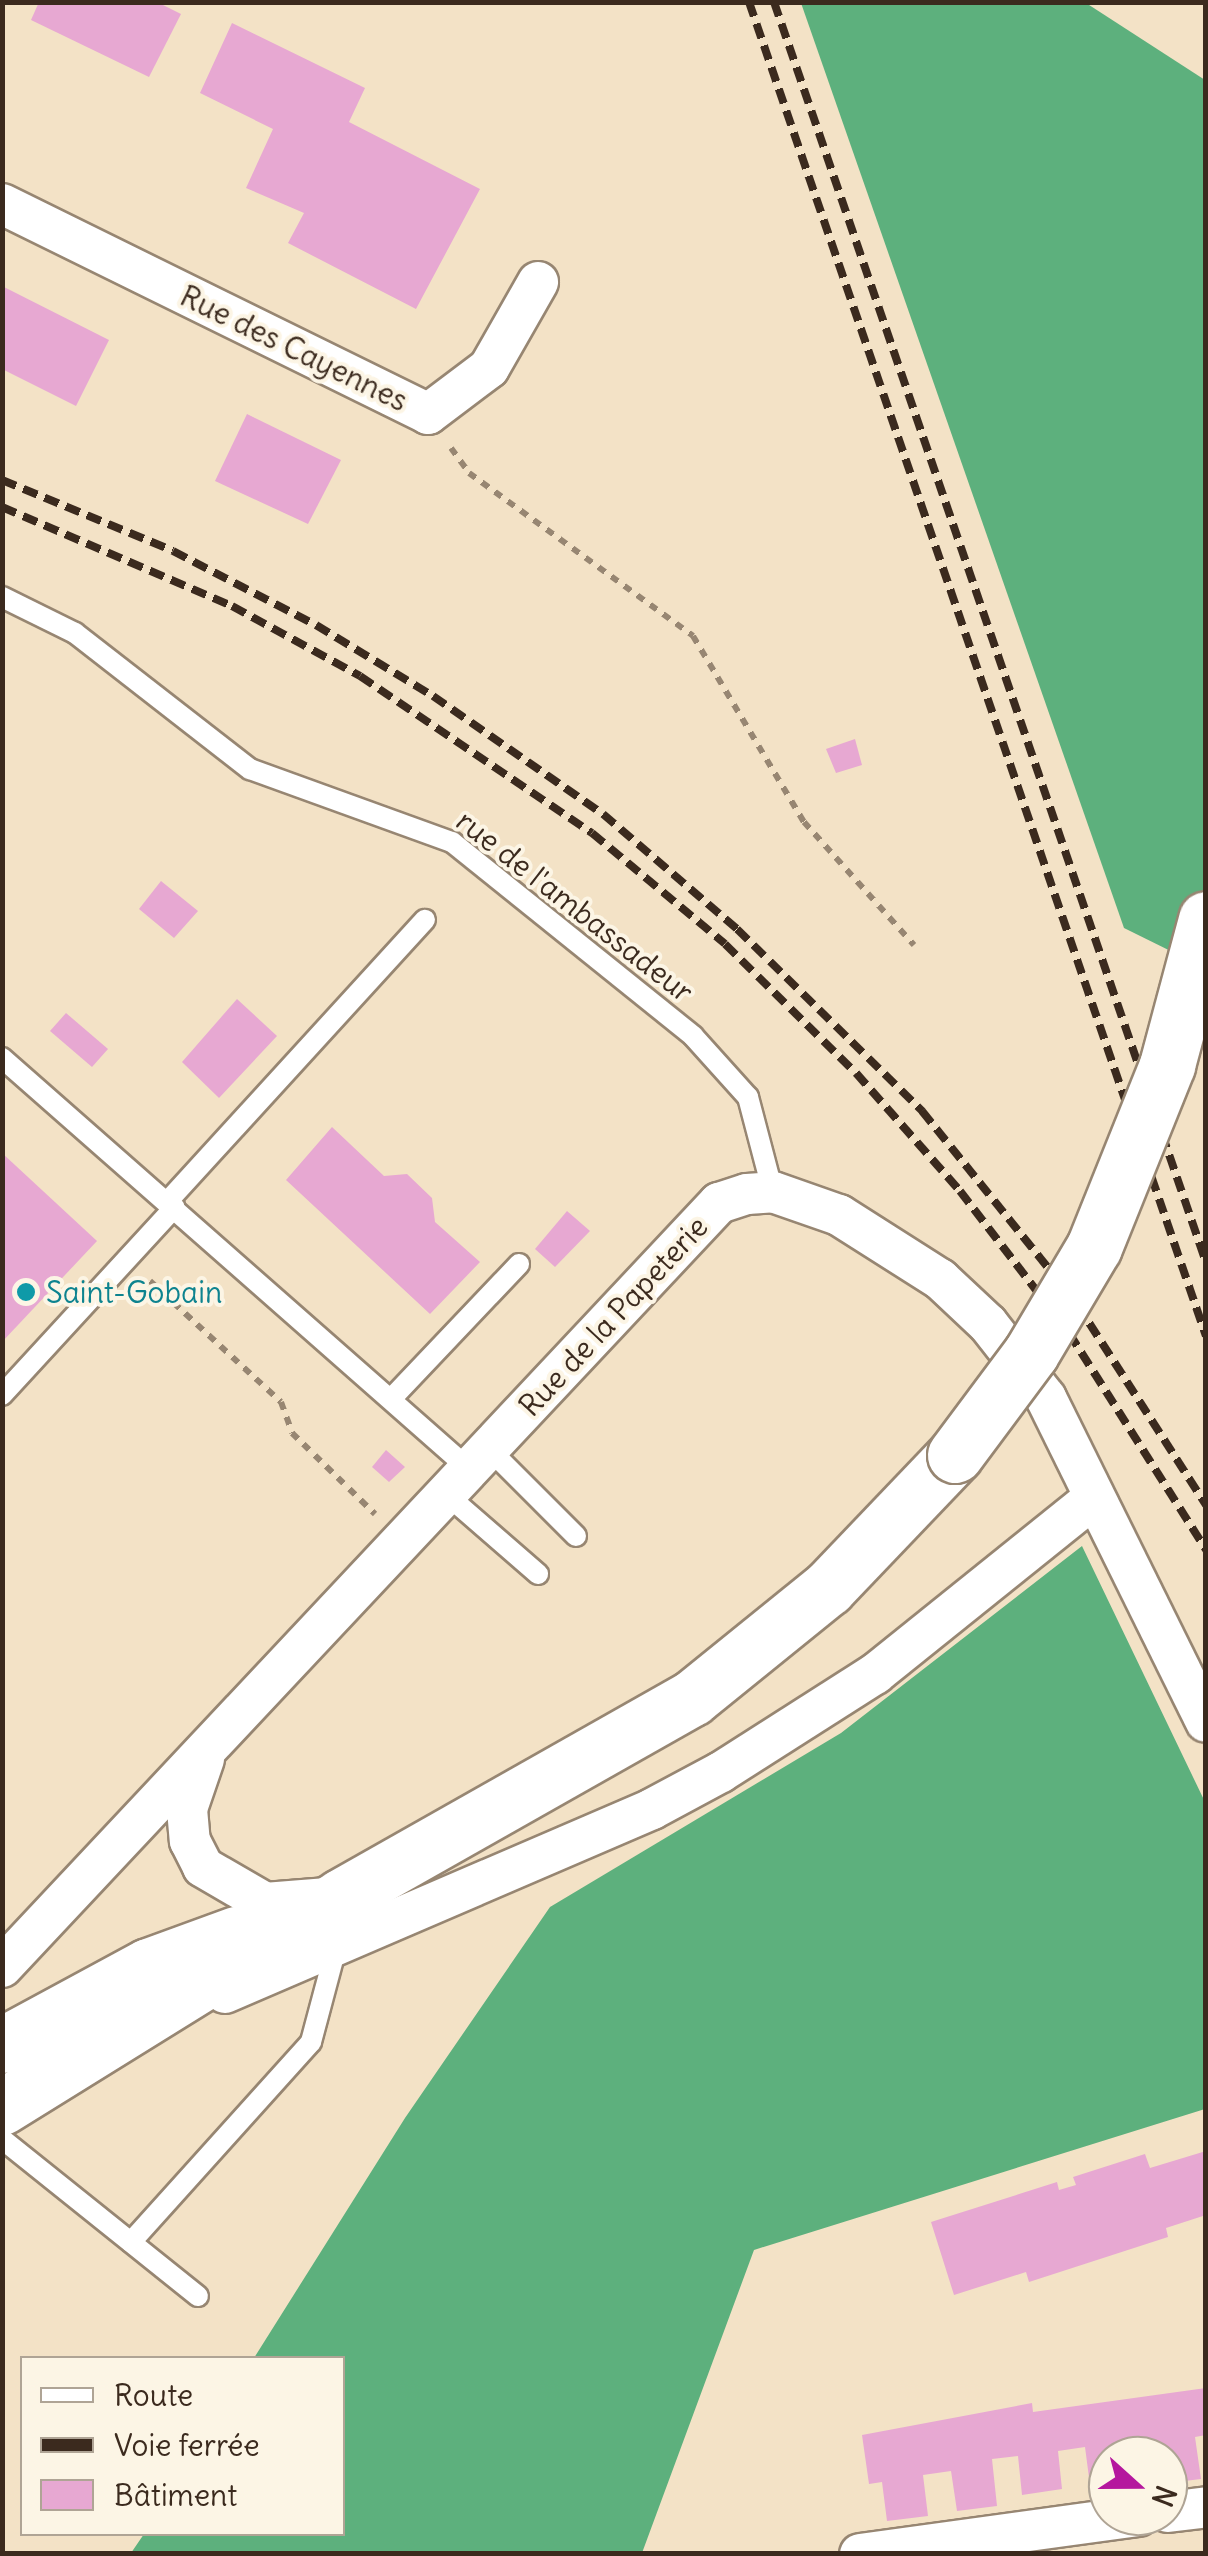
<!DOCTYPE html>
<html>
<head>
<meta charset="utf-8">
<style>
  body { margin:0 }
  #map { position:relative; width:1208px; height:2556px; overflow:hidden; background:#f3e2c6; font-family:Delius,sans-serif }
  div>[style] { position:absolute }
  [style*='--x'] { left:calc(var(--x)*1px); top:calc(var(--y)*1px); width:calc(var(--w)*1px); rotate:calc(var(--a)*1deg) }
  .forest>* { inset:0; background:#5db07d }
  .building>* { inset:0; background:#e7a8d2 }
  .path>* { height:6px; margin-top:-3px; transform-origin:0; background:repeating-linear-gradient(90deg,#978672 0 8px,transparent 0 16px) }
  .roads { filter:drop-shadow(2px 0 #978672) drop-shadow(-2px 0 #978672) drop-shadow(0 2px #978672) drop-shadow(0 -2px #978672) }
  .lane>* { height:20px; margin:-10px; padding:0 10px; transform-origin:10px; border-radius:10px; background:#fff }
  .street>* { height:40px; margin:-20px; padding:0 20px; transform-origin:20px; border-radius:20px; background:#fff }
  .secondary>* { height:55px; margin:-27.5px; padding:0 27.5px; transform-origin:27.5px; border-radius:27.5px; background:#fff }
  .rail>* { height:8px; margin-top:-4px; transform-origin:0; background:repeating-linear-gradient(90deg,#3b2a1e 0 15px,transparent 0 23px) }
  .bridges { filter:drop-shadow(2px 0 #978672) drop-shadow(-2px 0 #978672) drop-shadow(0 2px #978672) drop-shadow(0 -2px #978672) }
  .secondary-bridge>* { height:55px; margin:-27.5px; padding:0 27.5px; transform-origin:27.5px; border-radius:27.5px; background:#fff }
  .dots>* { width:28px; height:28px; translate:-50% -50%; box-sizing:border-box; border:5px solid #fcf5e5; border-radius:50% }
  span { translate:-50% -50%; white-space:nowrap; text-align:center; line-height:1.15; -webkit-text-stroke:8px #fcf5e5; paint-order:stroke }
  .street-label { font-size:30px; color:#3b2a1e }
  .culture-label { font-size:30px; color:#0d838f }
  .left { translate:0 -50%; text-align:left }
  .frame { position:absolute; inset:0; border:5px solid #3b2a1e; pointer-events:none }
  .legend { position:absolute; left:20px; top:2356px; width:325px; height:180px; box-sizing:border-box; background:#fcf5e5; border:2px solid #afa495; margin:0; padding:12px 18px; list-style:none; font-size:30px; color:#3b2a1e }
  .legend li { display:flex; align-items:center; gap:20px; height:50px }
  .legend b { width:50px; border:2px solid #afa495 }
  .north { position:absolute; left:1088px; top:2436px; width:100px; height:100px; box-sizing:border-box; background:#fcf5e5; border:2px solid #afa495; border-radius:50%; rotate:111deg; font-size:28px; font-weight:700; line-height:40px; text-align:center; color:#3b2a1e }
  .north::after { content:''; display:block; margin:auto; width:35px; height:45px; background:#b5179e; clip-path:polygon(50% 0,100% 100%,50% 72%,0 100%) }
</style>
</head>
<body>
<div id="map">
  <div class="forest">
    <i style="clip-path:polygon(801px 3px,1086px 3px,1205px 80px,1205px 968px,1124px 928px)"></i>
    <i style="clip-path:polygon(1082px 1546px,1205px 1802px,1205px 2109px,754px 2250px,642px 2553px,131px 2553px,144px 2534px,342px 2534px,342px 2358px,254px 2358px,405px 2118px,550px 1907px,841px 1733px)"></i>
  </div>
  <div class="building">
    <i style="clip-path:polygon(39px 2px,157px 2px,181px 14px,149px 77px,31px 20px)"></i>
    <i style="clip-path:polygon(232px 23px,365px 88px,349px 122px,480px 189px,416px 309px,288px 243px,304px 213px,246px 188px,273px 129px,200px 93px)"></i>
    <i style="clip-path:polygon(2px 286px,109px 340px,76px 406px,2px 369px)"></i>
    <i style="clip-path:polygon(247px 414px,341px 460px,308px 524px,215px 481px)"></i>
    <i style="clip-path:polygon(855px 739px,862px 765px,836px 773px,826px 749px)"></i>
    <i style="clip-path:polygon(161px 881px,198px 911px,174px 938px,139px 909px)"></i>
    <i style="clip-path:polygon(237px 999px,277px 1036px,219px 1098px,182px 1062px)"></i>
    <i style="clip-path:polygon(66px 1013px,108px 1049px,92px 1067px,50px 1031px)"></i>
    <i style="clip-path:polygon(332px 1127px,384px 1176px,407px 1174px,432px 1198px,435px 1222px,480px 1262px,430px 1314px,286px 1180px)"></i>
    <i style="clip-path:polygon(2px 1153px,97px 1241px,2px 1342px)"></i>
    <i style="clip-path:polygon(567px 1211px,590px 1231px,555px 1267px,535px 1249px)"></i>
    <i style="clip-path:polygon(386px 1450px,405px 1467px,389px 1482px,372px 1467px)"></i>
    <i style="clip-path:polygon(1206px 2151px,1206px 2215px,1166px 2228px,1168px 2237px,1029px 2282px,1026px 2272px,954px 2295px,931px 2222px,1057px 2182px,1059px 2190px,1076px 2185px,1073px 2177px,1145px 2154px,1150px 2168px)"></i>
    <i style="clip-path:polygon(1206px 2388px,1206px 2435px,1195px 2437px,1201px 2479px,1168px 2483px,1168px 2456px,1154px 2456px,1152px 2443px,1126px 2447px,1127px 2456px,1108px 2456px,1108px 2491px,1091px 2493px,1085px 2447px,1058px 2451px,1062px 2489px,1022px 2495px,1018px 2456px,992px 2459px,997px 2506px,957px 2511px,951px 2471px,923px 2475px,928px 2516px,887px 2521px,882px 2482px,869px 2484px,862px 2435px,1032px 2403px,1033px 2412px)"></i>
  </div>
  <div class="path">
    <i style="--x:451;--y:448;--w:31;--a:54"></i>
    <i style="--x:469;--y:473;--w:277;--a:36"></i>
    <i style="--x:693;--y:636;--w:217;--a:59.2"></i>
    <i style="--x:804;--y:822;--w:165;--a:48.2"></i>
    <i style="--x:150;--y:1281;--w:178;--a:42.7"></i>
    <i style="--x:281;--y:1402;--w:33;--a:70"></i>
    <i style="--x:292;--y:1433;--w:116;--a:44.3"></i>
  </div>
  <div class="roads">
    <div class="lane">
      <i style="--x:2;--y:597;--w:81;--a:26.3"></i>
      <i style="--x:75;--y:633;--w:222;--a:37.9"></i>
      <i style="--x:250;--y:769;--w:215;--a:19.9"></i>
      <i style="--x:452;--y:842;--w:309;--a:38.8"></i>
      <i style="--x:693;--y:1036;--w:82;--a:48"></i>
      <i style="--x:748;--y:1097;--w:98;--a:75.3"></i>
      <i style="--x:2;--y:1058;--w:621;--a:41.34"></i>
      <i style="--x:168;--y:1201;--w:381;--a:-47.6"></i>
      <i style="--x:2;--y:1395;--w:255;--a:-47.4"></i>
      <i style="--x:391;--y:1399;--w:186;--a:-46.5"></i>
      <i style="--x:489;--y:1449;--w:123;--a:45"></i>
      <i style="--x:446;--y:1494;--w:122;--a:41"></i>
      <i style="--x:2;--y:2139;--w:251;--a:38.7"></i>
      <i style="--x:131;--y:2242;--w:269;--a:-48"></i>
      <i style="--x:311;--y:2042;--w:101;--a:-75.1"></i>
    </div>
    <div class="street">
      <i style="--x:2;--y:204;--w:475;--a:26.2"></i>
      <i style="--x:428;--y:414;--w:76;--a:-37"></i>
      <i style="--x:489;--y:368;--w:99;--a:-60.3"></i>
      <i style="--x:204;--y:1759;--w:53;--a:108.8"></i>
      <i style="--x:187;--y:1809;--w:32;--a:85"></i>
      <i style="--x:190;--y:1841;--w:29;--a:63"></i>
      <i style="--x:203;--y:1867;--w:72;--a:30.1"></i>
      <i style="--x:265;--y:1903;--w:63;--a:-4.5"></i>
      <i style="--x:2;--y:1967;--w:1048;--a:-46.82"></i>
      <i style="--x:719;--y:1203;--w:29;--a:-18"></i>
      <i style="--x:747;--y:1194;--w:26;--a:-4"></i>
      <i style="--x:773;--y:1192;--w:70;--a:19.2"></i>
      <i style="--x:839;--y:1215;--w:120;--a:32.4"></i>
      <i style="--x:940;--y:1279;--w:66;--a:43.2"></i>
      <i style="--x:988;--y:1324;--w:94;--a:51.9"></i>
      <i style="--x:1046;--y:1398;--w:361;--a:63.7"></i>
      <i style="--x:225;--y:1993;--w:465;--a:-23.3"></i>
      <i style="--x:652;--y:1809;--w:78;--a:-28.2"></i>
      <i style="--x:721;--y:1772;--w:183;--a:-32.5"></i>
      <i style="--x:875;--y:1674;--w:281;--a:-38.8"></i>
      <i style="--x:1168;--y:2512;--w:38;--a:-7"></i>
      <i style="--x:860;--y:2554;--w:281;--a:-7.8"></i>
    </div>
    <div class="secondary">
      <i style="--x:2;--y:2045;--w:166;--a:-28.4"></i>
      <i style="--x:148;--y:1966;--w:94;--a:-20"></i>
      <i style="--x:2;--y:2107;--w:400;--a:-31.8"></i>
      <i style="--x:342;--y:1896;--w:402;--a:-29.5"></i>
      <i style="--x:692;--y:1698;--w:175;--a:-39"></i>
      <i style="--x:828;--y:1588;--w:184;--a:-46.3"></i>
    </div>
  </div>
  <div class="rail">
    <i style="--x:749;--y:2;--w:1410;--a:71.09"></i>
    <i style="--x:774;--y:2;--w:1332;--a:71.08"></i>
    <i style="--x:2;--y:480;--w:185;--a:22.5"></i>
    <i style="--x:173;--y:551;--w:161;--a:27.4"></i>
    <i style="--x:316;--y:625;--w:137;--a:31.3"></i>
    <i style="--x:433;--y:696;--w:207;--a:34.8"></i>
    <i style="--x:603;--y:814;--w:177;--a:40.6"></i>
    <i style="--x:737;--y:929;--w:260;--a:44.5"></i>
    <i style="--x:922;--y:1111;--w:248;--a:51.2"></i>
    <i style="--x:1077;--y:1304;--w:239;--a:57.3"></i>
    <i style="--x:2;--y:507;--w:250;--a:23.3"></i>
    <i style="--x:232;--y:606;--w:146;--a:28.7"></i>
    <i style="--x:360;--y:676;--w:280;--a:34.1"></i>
    <i style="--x:592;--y:833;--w:173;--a:39.8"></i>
    <i style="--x:725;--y:944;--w:184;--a:44.6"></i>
    <i style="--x:856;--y:1073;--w:157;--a:48.6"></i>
    <i style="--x:960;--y:1191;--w:179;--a:52.5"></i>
    <i style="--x:1069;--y:1333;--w:257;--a:57.7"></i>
  </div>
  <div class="bridges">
    <div class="secondary-bridge">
      <i style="--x:955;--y:1455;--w:127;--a:-53.3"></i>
      <i style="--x:1031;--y:1353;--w:123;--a:-59.3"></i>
      <i style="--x:1094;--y:1247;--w:196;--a:-68.1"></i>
      <i style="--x:1167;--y:1065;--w:151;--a:-75"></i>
    </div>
  </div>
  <div class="dots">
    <i style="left:26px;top:1292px;background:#0f9aa8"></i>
  </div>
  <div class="street-label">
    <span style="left:294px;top:348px;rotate:26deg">Rue des Cayennes</span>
    <span style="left:575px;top:906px;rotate:38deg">rue de l'ambassadeur</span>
    <span style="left:613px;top:1316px;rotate:-47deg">Rue de la Papeterie</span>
  </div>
  <div class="culture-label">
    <span class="left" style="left:46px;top:1292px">Saint-Gobain</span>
  </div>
  <div class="frame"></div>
  <ul class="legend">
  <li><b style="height:12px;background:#fff"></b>Route</li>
  <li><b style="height:12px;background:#3b2a1e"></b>Voie ferrée</li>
  <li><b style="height:28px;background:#e7a8d2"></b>Bâtiment</li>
  </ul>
  <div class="north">N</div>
</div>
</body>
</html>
